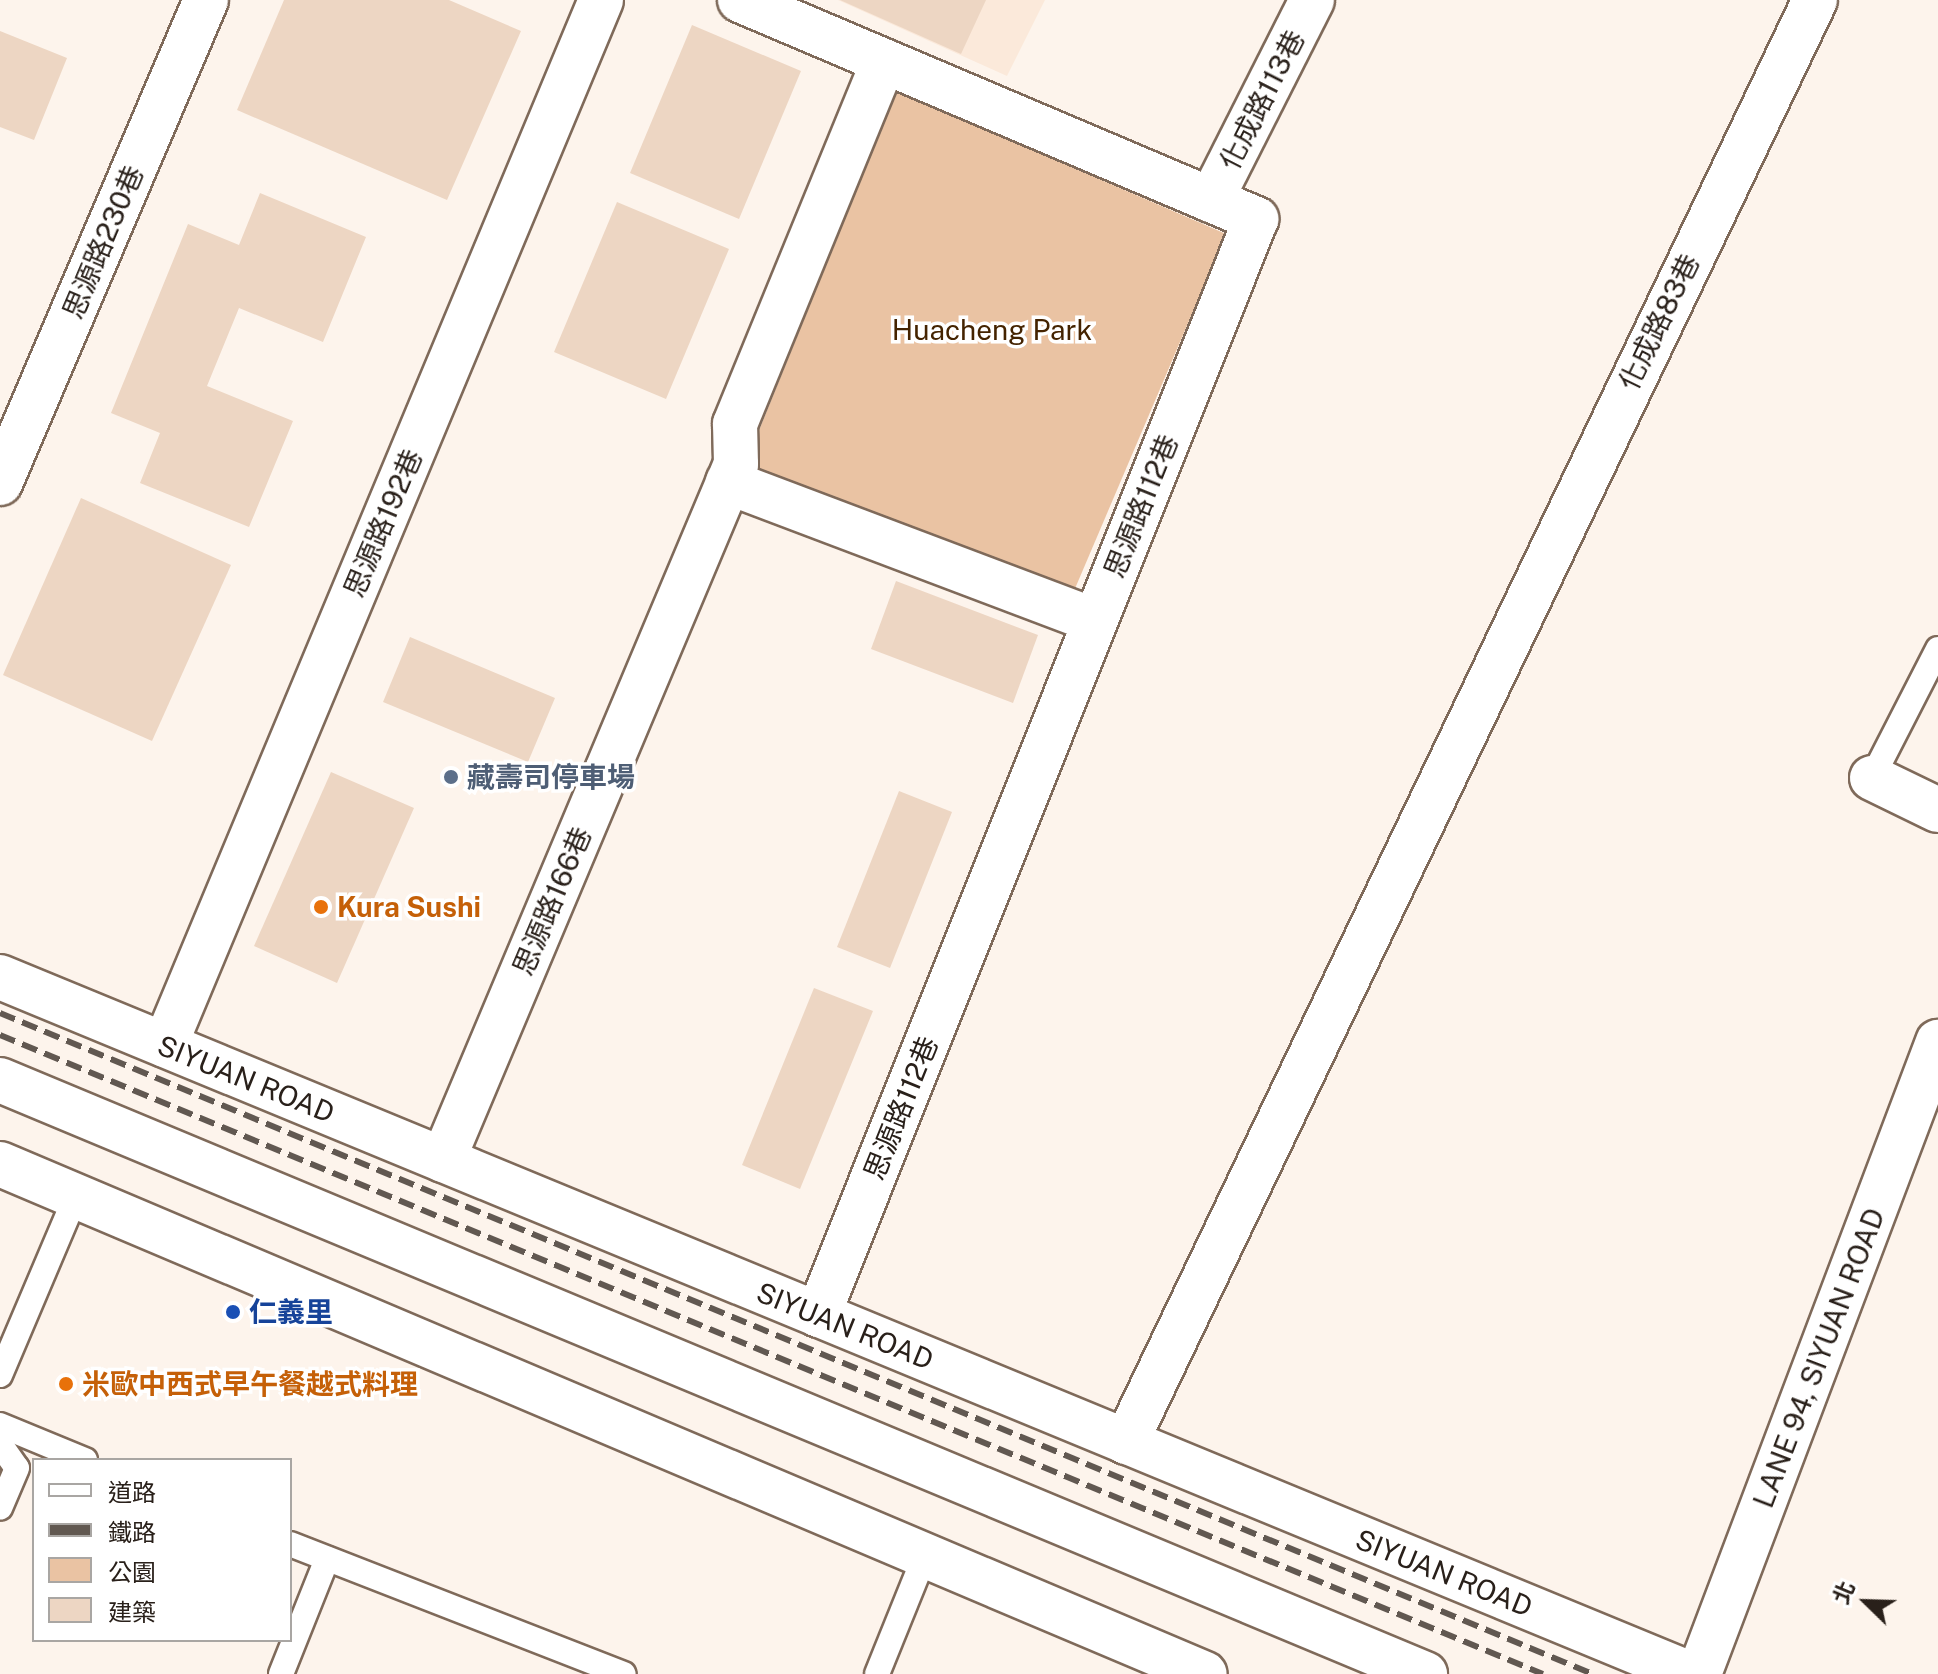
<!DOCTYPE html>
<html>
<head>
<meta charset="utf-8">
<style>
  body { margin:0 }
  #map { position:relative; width:1938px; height:1674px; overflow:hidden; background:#fdf4ec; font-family:"Public Sans","Noto Sans TC",sans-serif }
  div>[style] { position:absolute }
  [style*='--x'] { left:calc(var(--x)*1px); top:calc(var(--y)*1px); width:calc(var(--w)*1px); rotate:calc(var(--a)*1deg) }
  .built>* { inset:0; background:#fbe9da }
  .green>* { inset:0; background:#eac3a3 }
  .building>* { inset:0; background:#edd6c3 }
  .roads { filter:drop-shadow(2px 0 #7f6a5a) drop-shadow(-2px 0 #7f6a5a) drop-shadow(0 2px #7f6a5a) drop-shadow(0 -2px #7f6a5a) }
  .lane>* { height:24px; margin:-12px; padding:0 12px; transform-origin:12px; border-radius:12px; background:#fff }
  .street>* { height:44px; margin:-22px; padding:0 22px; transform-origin:22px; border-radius:22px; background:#fff }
  .secondary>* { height:44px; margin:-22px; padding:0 22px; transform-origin:22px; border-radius:22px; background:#fff }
  .rail>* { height:6px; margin-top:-3px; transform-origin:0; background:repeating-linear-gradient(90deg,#615851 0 16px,transparent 0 24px) }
  .dots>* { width:22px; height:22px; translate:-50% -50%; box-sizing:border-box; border:4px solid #fff; border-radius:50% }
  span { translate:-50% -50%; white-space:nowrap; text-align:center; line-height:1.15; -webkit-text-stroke:7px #fff; paint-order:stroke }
  .street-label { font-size:28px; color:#29201a }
  .park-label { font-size:28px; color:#442300 }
  .service-label { font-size:28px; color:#4e5e75; font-weight:700 }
  .left { translate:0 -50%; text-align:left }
  .food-label { font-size:28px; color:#c56008; font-weight:700 }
  .transit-label { font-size:28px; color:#164399; font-weight:700 }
  .legend { position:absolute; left:32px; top:1458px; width:260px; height:184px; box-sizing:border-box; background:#fff; border:2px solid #a9a6a3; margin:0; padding:10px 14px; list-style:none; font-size:24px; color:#29201a }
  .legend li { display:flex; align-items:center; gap:16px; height:40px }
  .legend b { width:40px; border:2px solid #a9a6a3 }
  .north { position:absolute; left:1826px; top:1562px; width:80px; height:80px; -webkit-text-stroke:6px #fff; paint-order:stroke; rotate:293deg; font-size:22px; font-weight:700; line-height:32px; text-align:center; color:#29201a }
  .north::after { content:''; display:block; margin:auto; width:28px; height:36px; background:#29201a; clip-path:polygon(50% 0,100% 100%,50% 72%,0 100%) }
</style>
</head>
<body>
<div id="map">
  <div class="built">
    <i style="clip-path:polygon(838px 0,1045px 0,1007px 76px)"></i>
  </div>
  <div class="green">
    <i style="clip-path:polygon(896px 91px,1226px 234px,1068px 605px,745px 465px)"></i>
  </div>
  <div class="building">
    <i style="clip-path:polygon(284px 0,449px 0,521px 31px,447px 200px,237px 110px)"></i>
    <i style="clip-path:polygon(840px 0,986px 0,961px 54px)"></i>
    <i style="clip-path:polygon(692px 25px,801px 71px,739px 219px,630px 173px)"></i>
    <i style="clip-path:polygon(0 31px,67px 58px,34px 140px,0 127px)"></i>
    <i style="clip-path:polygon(260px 193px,366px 237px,323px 342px,239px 308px,207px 386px,293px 421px,249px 527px,140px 483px,160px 433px,111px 413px,188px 224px,239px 245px)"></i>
    <i style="clip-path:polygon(617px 202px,729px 249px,666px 399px,554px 352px)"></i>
    <i style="clip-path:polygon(81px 498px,231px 565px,152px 741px,3px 675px)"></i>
    <i style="clip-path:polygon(896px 581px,1038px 635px,1013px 703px,871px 649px)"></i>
    <i style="clip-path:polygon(410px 637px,555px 698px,528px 762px,383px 702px)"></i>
    <i style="clip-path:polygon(331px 772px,414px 808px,337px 983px,254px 946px)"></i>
    <i style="clip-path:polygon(899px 791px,952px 812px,890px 968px,837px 947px)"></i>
    <i style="clip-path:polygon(814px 988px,873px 1011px,800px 1189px,742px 1165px)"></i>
  </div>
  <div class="roads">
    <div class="lane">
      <i style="--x:1872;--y:778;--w:145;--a:-62.9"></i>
      <i style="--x:0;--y:1375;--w:194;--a:-67"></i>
      <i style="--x:0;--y:1425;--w:92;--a:22.4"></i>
      <i style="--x:0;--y:1444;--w:29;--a:55"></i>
      <i style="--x:17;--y:1468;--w:43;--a:113"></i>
      <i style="--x:290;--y:1544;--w:358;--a:21.3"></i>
      <i style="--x:281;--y:1674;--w:124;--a:-68.2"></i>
      <i style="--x:877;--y:1674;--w:128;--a:-68"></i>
    </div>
    <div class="street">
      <i style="--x:740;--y:0;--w:561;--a:23"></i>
      <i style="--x:1256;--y:219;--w:1180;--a:111.78"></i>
      <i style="--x:1211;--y:200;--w:224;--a:-63.2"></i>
      <i style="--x:728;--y:482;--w:392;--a:20.7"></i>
      <i style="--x:0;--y:483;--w:525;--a:-66.9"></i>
      <i style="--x:1872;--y:778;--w:73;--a:25.9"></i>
      <i style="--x:165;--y:1045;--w:1132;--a:-67.35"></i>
      <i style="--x:443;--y:1160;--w:755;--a:-67.17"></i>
      <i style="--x:736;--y:464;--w:40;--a:-91.4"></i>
      <i style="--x:735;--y:424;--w:392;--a:-67.7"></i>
      <i style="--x:1126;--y:1442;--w:1598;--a:-64.46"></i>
      <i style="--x:1699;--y:1674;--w:676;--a:-69.29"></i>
    </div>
    <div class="secondary">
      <i style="--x:0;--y:977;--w:1828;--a:22.41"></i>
      <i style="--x:0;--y:1080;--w:1544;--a:22.63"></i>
      <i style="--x:0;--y:1164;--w:1308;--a:22.94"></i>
    </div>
  </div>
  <div class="rail">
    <i style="--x:0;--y:1013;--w:1725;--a:22.54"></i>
    <i style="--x:0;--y:1035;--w:1670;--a:22.5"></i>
  </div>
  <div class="dots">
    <i style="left:451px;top:777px;background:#5c6f8a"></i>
    <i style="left:321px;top:907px;background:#e8710a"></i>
    <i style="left:233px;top:1312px;background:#1a4fb4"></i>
    <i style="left:66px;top:1384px;background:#e8710a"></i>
  </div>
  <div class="street-label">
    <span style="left:1262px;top:100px;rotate:-63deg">化成路113巷</span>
    <span style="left:103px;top:242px;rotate:-67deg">思源路230巷</span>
    <span style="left:1659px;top:322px;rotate:-64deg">化成路83巷</span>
    <span style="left:1141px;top:506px;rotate:-68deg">思源路112巷</span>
    <span style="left:383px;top:523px;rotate:-67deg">思源路192巷</span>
    <span style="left:552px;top:901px;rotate:-67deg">思源路166巷</span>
    <span style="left:246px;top:1079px;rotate:22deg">SIYUAN ROAD</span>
    <span style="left:901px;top:1108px;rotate:-68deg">思源路112巷</span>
    <span style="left:845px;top:1326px;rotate:22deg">SIYUAN ROAD</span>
    <span style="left:1819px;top:1358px;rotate:-69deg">LANE 94, SIYUAN ROAD</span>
    <span style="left:1444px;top:1573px;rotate:22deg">SIYUAN ROAD</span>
  </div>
  <div class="park-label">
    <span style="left:992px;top:330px">Huacheng Park</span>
  </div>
  <div class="service-label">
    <span class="left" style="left:467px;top:777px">藏壽司停車場</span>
  </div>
  <div class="food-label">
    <span class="left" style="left:337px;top:907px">Kura Sushi</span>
    <span class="left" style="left:82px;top:1384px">米歐中西式早午餐越式料理</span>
  </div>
  <div class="transit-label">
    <span class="left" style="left:249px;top:1312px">仁義里</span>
  </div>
  <ul class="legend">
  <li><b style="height:10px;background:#fff"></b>道路</li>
  <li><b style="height:10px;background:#615851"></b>鐵路</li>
  <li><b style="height:22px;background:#eac3a3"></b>公園</li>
  <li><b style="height:22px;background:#edd6c3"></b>建築</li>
  </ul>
  <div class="north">北</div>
</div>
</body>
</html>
